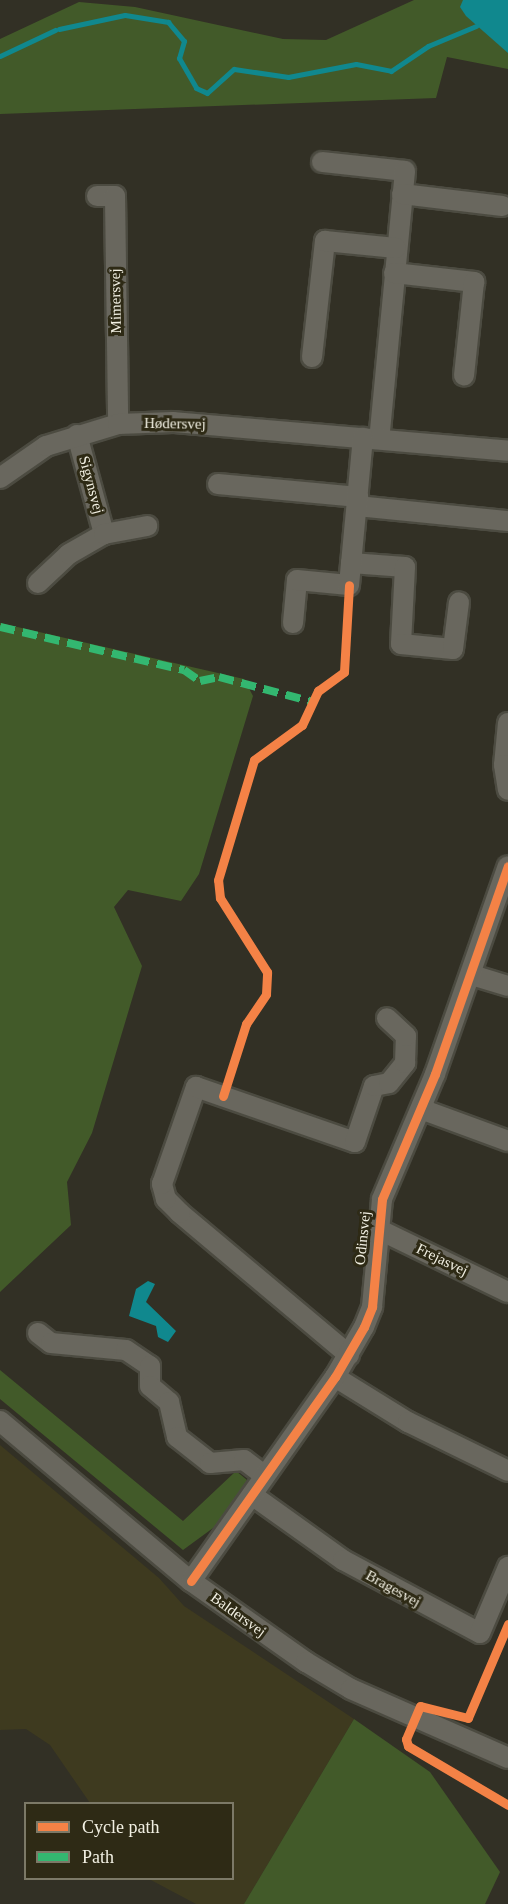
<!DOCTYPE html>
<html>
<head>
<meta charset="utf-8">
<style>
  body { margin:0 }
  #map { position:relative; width:508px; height:1904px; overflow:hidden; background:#323025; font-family:Georgia,serif }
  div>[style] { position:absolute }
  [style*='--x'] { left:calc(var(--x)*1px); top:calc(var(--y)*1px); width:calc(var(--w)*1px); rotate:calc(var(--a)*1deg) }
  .built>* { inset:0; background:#3e3a1f }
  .green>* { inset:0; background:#425a29 }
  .water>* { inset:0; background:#10888e }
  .stream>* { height:5px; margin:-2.5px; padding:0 2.5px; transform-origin:2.5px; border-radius:2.5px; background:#10888e }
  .roads { filter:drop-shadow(2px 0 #4c4b41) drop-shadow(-2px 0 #4c4b41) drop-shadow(0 2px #4c4b41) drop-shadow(0 -2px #4c4b41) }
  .street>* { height:20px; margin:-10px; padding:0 10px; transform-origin:10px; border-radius:10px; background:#69675e }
  .quiet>* { height:8px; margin-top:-4px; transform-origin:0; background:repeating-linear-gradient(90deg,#33b770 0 15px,transparent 0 23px) }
  .cycleway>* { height:9px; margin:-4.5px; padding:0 4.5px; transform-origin:4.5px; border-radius:4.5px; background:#f48246 }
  span { translate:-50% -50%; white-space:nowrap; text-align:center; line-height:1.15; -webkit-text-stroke:6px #2e2a15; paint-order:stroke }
  .street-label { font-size:15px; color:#f2f0e3 }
  .legend { position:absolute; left:24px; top:1802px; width:210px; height:78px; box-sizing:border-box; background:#2e2a15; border:2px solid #7c7967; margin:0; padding:8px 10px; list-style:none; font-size:18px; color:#f2f0e3 }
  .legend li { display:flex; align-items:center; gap:12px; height:30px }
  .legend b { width:30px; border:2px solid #7c7967 }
</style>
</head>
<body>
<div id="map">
  <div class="built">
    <i style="clip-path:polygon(0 1445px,159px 1578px,184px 1606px,354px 1719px,244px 1904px,196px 1904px,149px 1879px,232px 1878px,232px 1804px,90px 1803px,50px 1745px,26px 1729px,0 1730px)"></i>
  </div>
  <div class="green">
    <i style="clip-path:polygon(414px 0,508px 0,508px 69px,447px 57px,436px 98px,0 114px,0 39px,79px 2px,135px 7px,283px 39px,326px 40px)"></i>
    <i style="clip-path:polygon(0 623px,244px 679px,253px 696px,199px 874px,181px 901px,128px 890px,114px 907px,142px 966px,92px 1133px,67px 1182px,71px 1225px,0 1292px)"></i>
    <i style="clip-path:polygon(0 1370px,183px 1521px,236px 1471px,247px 1480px,224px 1520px,183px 1550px,0 1399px)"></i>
    <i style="clip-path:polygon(354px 1719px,430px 1772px,500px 1872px,485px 1904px,244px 1904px)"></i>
  </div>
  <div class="water">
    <i style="clip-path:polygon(463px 0,508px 0,508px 53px,466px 16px,460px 7px)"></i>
    <i style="clip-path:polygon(148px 1281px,155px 1284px,146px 1302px,176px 1331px,168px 1342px,158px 1337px,156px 1326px,129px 1316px,136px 1289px)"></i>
  </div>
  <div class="stream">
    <i style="--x:59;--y:29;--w:67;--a:-12"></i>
    <i style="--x:125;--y:15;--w:44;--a:9.2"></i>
    <i style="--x:168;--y:22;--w:25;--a:50"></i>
    <i style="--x:184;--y:41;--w:18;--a:106"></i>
    <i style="--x:179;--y:58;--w:34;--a:60"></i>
    <i style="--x:196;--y:88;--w:12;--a:24"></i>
    <i style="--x:207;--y:93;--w:36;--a:-42"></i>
    <i style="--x:234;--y:69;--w:55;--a:8.4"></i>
    <i style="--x:288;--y:77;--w:69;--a:-10.8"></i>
    <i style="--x:356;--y:64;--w:36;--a:11"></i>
    <i style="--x:391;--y:71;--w:45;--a:-34"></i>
    <i style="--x:428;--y:46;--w:52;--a:-22.6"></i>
    <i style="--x:0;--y:56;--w:61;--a:-25.3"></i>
  </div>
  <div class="roads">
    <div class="street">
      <i style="--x:322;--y:162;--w:83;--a:6.2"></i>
      <i style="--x:405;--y:171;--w:269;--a:95.5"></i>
      <i style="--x:402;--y:194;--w:101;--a:6.8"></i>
      <i style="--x:97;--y:196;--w:18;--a:0"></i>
      <i style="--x:115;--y:196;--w:228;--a:89.2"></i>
      <i style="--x:394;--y:273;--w:81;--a:6.4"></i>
      <i style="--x:474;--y:282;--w:94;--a:96.1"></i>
      <i style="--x:312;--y:357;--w:117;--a:-83.6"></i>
      <i style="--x:325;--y:241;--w:71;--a:5.6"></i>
      <i style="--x:77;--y:435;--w:103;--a:74.7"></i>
      <i style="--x:0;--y:478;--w:56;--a:-34.8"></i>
      <i style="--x:46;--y:446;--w:75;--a:-17"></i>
      <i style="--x:118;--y:424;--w:55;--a:-2.1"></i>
      <i style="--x:173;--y:422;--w:336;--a:4.9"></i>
      <i style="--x:218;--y:484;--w:141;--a:5.3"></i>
      <i style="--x:357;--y:506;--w:152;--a:5.7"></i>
      <i style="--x:351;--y:563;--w:54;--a:4.2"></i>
      <i style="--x:405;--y:567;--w:77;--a:93"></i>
      <i style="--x:401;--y:644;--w:52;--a:5.5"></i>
      <i style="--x:453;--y:649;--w:47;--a:-82.7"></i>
      <i style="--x:38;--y:583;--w:42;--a:-43.1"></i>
      <i style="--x:69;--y:554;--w:40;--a:-29.7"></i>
      <i style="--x:104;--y:534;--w:44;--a:-10.5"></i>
      <i style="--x:293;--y:623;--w:43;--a:-84.7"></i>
      <i style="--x:297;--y:580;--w:52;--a:5.5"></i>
      <i style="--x:349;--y:585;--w:148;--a:-84.6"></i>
      <i style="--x:508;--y:723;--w:42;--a:95.4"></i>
      <i style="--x:504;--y:765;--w:25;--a:81"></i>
      <i style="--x:472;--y:975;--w:38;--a:17"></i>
      <i style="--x:421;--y:1109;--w:93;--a:20.2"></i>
      <i style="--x:376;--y:1228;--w:147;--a:25.9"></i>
      <i style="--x:38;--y:1333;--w:16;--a:38"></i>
      <i style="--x:51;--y:1343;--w:75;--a:5.3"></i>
      <i style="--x:126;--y:1350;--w:29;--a:34"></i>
      <i style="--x:150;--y:1366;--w:20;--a:90"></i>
      <i style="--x:150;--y:1386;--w:25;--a:40"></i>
      <i style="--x:169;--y:1402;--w:36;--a:77"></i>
      <i style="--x:177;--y:1437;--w:42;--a:38.2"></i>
      <i style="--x:210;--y:1463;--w:34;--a:-5"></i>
      <i style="--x:244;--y:1460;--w:26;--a:37"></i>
      <i style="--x:349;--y:1355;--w:221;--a:-140"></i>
      <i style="--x:180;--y:1213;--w:20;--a:-135"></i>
      <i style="--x:166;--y:1199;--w:16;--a:-105"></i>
      <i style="--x:162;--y:1184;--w:103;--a:-70.7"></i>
      <i style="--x:196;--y:1087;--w:168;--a:19.1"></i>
      <i style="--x:355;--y:1142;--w:59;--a:-71.3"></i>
      <i style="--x:374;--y:1086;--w:15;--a:-11"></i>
      <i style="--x:389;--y:1083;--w:26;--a:-51"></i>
      <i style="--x:405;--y:1063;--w:27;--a:-88"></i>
      <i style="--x:406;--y:1036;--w:26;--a:-137"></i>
      <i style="--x:335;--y:1377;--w:86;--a:31.7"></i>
      <i style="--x:408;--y:1422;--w:111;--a:26.1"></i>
      <i style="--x:0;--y:1421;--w:249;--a:40"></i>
      <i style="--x:191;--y:1581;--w:141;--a:35.2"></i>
      <i style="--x:306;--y:1662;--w:52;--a:31"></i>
      <i style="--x:351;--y:1689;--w:171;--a:23.7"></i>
      <i style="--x:252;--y:1495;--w:112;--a:35.5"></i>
      <i style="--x:343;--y:1560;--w:155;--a:28.1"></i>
      <i style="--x:480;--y:1633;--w:72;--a:-67"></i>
      <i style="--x:191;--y:1581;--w:250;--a:-54.8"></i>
      <i style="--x:335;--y:1377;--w:58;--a:-59.9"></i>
      <i style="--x:364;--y:1327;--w:22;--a:-68"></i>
      <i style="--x:372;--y:1307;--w:108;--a:-84.7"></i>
      <i style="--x:382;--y:1199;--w:136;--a:-67"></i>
      <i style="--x:435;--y:1074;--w:220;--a:-70.7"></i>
    </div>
  </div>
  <div class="quiet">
    <i style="--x:0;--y:627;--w:189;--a:13.2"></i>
    <i style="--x:184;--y:670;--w:19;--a:35"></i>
    <i style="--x:200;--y:681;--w:19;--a:-12"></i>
    <i style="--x:219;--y:677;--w:97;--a:14.9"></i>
  </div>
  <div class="cycleway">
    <i style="--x:223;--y:1096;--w:76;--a:-72.3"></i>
    <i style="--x:246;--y:1024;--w:36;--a:-56"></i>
    <i style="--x:266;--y:994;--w:22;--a:-87"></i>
    <i style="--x:267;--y:972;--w:88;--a:-122.4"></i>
    <i style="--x:220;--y:898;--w:18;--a:-96"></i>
    <i style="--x:218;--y:880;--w:125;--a:-73.3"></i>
    <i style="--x:254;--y:760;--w:59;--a:-36.1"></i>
    <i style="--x:302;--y:725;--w:38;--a:-65"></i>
    <i style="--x:318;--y:691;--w:32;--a:-36"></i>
    <i style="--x:344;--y:672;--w:87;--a:-86.7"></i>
    <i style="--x:191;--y:1581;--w:250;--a:-54.8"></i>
    <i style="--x:335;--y:1377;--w:58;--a:-59.9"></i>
    <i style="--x:364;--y:1327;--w:22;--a:-68"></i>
    <i style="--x:372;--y:1307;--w:108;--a:-84.7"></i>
    <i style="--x:382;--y:1199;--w:136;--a:-67"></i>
    <i style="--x:435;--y:1074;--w:220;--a:-70.7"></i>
    <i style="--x:508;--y:1624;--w:102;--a:113.1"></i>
    <i style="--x:468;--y:1718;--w:49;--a:-166"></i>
    <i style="--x:420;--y:1706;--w:36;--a:113"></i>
    <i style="--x:406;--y:1739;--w:7;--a:74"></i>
    <i style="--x:408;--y:1746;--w:116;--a:30.5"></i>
  </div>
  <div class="street-label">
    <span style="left:116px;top:301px;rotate:-91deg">Mimersvej</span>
    <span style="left:175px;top:424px;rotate:1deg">Hødersvej</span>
    <span style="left:91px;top:485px;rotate:75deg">Sigynsvej</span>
    <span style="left:363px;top:1238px;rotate:-84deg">Odinsvej</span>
    <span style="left:442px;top:1260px;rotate:26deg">Frejasvej</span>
    <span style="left:393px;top:1589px;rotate:29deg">Bragesvej</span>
    <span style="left:238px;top:1615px;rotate:36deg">Baldersvej</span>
  </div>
  <ul class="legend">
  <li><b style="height:8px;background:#f48246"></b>Cycle path</li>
  <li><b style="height:8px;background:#33b770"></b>Path</li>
  </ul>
</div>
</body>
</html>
